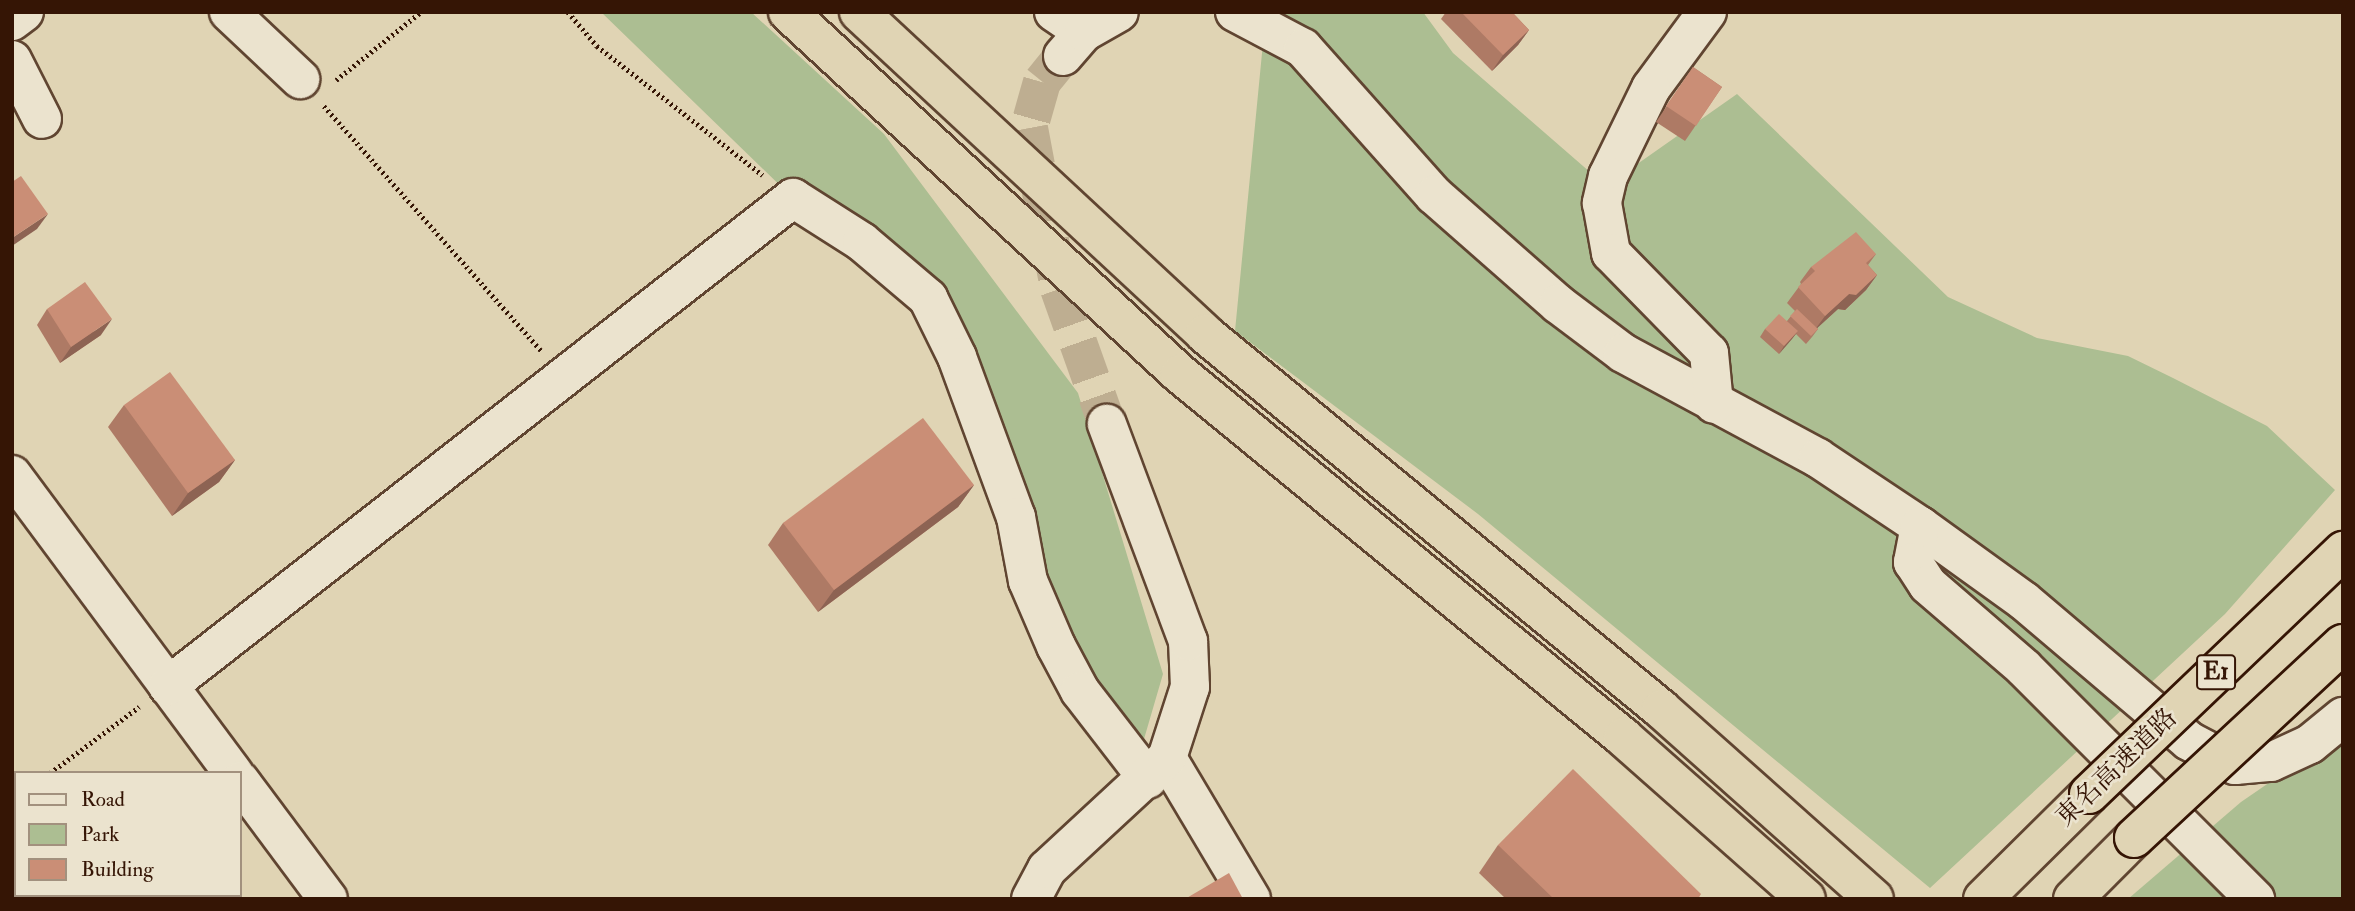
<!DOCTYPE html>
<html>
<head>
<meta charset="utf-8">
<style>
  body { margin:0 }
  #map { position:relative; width:2355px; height:911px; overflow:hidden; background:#e0d4b4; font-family:"IM FELL Double Pica","Noto Serif JP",serif }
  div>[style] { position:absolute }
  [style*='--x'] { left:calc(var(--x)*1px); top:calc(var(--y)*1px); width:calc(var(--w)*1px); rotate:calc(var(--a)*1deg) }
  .green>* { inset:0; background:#acbe92 }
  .minor-tunnel>* { height:38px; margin-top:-19px; transform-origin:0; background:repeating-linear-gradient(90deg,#beae91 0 38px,transparent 0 57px) }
  .path>* { height:4.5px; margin-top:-2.25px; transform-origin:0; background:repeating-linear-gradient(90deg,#351505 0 2px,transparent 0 5.5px) }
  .roads { filter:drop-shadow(2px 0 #604531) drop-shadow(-2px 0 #604531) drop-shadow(0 2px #604531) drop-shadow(0 -2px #604531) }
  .minor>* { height:38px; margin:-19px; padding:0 19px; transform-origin:19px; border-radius:19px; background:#ebe3ce }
  .highway>* { height:38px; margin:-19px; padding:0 19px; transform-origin:19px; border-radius:19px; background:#e0d4b4 }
  .bridges { filter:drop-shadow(2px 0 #351505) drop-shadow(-2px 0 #351505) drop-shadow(0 2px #351505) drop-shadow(0 -2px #351505) }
  .highway-bridge>* { height:38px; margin:-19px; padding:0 19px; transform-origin:19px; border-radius:19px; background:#e0d4b4 }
  .wall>* { inset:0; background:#ae7a65 }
  .shaded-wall>* { inset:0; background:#8d6353 }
  .building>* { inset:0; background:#ca8e76 }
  span { translate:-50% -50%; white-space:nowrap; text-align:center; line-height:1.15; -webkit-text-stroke:5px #ebe3ce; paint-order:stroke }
  .shield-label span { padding:2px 5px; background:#ebe3ce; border:2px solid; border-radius:5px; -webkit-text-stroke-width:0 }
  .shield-label { font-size:24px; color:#351505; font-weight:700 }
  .street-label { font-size:26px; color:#351505 }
  .frame { position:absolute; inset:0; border:14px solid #351505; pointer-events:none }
  .legend { position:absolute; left:14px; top:771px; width:228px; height:126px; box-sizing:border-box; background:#ebe3ce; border:2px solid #a2917e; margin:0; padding:9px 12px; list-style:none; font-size:21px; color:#351505 }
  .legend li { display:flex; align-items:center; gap:14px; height:35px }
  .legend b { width:35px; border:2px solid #a2917e }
</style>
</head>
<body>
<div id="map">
  <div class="green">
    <i style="clip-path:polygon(601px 12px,751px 12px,884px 134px,1078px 393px,1163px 674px,1144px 739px,1132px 745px,1056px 646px,901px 274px,793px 198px)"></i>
    <i style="clip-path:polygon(1266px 12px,1423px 12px,1453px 53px,1606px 186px,1737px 94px,1948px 297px,2037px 338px,2128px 356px,2173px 378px,2267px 426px,2335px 490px,2225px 614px,1930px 888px,1478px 514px,1235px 331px)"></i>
    <i style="clip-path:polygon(2343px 732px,2343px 899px,2128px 899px,2241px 802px)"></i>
  </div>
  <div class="minor-tunnel">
    <i style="--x:1063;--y:56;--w:33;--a:129"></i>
    <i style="--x:1042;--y:82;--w:48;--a:105.8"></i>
    <i style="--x:1029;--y:128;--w:164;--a:79.4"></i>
    <i style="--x:1059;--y:289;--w:143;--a:70.4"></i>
  </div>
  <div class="path">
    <i style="--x:568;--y:12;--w:45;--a:49.5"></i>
    <i style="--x:597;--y:46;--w:210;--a:37.9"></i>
    <i style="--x:336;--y:80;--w:109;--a:-38.7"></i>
    <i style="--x:324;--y:106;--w:327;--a:48.4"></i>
    <i style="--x:50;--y:773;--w:111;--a:-36.6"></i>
    <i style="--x:12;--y:800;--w:5;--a:-37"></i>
  </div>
  <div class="roads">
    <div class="minor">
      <i style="--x:229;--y:12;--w:98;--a:43.3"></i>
      <i style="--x:1054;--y:12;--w:36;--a:34"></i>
      <i style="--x:1235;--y:12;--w:77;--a:27.9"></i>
      <i style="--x:1303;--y:48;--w:197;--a:48.3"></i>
      <i style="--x:1434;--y:195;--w:165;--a:41.3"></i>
      <i style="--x:1558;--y:304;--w:81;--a:37"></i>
      <i style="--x:1623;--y:353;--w:221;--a:28.3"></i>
      <i style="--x:1818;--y:458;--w:123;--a:33.7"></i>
      <i style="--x:1920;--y:526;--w:128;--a:35.8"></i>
      <i style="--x:2024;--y:601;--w:216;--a:40.3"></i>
      <i style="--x:2189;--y:741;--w:52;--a:27.6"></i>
      <i style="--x:2235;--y:765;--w:36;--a:-5"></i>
      <i style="--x:2271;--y:762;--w:43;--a:-24.8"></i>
      <i style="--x:2310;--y:744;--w:43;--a:-39.3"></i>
      <i style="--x:1707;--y:12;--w:94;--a:126.4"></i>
      <i style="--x:1651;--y:88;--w:98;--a:116"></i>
      <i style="--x:1608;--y:176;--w:28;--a:103"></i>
      <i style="--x:1602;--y:203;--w:51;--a:79.8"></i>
      <i style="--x:1611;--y:253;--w:140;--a:45.6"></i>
      <i style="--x:1709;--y:353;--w:51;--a:84.4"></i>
      <i style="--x:12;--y:21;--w:15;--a:-37"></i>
      <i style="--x:1063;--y:56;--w:32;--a:-49"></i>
      <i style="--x:1084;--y:32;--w:40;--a:-29.7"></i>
      <i style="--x:12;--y:60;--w:66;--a:63"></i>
      <i style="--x:12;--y:475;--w:371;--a:53.4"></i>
      <i style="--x:1920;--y:526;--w:37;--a:101"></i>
      <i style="--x:1913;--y:562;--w:27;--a:57"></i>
      <i style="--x:1928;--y:585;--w:127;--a:40.8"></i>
      <i style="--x:2024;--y:668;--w:327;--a:45"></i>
      <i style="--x:168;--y:686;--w:793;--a:-37.98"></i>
      <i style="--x:793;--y:198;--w:82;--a:32.5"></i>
      <i style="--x:862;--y:242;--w:87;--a:40.3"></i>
      <i style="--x:928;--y:298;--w:66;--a:63.8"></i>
      <i style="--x:957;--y:357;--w:171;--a:69.8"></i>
      <i style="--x:1016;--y:517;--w:65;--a:79.4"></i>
      <i style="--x:1028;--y:581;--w:71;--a:66.7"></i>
      <i style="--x:1056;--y:646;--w:51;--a:61.9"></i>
      <i style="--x:1080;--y:691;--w:111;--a:52.3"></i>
      <i style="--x:1167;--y:758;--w:164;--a:59.2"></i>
      <i style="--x:240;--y:781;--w:147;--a:53.3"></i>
      <i style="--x:1031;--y:899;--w:34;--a:-62"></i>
      <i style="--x:1047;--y:869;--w:163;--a:-42.8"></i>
      <i style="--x:1167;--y:758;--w:75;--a:-72.1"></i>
      <i style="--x:1190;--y:687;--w:46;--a:-92.5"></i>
      <i style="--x:1188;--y:641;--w:232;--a:-110.5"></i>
    </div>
    <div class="highway">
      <i style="--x:788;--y:12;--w:534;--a:42.72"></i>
      <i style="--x:1180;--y:374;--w:573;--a:39.33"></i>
      <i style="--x:1623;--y:737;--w:244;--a:41.5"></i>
      <i style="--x:859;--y:12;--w:473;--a:42.9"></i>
      <i style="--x:1205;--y:334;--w:590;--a:39.43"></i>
      <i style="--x:1661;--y:709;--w:285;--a:41.7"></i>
      <i style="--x:1983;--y:899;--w:149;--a:-44.7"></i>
      <i style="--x:2073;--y:899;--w:86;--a:-45"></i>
    </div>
  </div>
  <div class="bridges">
    <div class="highway-bridge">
      <i style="--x:2089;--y:794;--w:352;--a:-43.7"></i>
      <i style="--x:2134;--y:838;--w:285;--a:-42.9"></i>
    </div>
  </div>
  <div class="wall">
    <i style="clip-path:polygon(1446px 12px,1512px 12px,1529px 30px,1518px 45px,1492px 71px,1441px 19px)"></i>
    <i style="clip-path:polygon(1693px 67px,1722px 87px,1685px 141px,1656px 122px)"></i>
    <i style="clip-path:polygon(1876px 254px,1868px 265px,1877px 275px,1866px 290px,1845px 310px,1838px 309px,1817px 328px,1818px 329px,1812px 337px,1806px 344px,1796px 334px,1779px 354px,1760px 337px,1765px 329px,1787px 321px,1795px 311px,1787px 303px,1801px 284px,1800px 282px,1811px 267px)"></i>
    <i style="clip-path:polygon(47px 309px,101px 335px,60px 363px,37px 325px)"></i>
    <i style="clip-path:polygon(124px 405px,235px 460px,219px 482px,172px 516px,108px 427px)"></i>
    <i style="clip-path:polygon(974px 485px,958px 507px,818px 612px,768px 545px,783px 523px)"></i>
    <i style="clip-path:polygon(1498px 845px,1698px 899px,1506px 899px,1479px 873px)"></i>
  </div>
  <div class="shaded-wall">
    <i style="clip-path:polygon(1529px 30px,1518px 45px,1492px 71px,1503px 55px)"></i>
    <i style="clip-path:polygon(48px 214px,37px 229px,12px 246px,12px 238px)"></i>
    <i style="clip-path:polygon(1877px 275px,1866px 290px,1845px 310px,1838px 309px,1814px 331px,1825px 316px,1849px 294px)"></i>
    <i style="clip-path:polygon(112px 319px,101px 335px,60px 363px,71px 347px)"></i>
    <i style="clip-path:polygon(1798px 331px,1792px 339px,1779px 354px,1784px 346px)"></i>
    <i style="clip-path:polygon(235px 460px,219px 482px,172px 516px,188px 493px)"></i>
    <i style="clip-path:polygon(974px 485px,958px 507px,818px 612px,834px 590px)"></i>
  </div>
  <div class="building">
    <i style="clip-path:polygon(1461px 12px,1512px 12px,1529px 30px,1503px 55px)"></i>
    <i style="clip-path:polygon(1693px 67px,1722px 87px,1696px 126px,1666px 106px)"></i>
    <i style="clip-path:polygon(21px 176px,48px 214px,12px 238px,12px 182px)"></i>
    <i style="clip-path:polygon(1856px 232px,1876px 254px,1866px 263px,1877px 275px,1856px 295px,1849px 294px,1825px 316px,1798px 287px,1815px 271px,1811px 267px)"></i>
    <i style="clip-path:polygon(85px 282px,112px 319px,71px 347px,47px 309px)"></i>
    <i style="clip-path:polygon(1797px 309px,1818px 329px,1811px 336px,1790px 316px)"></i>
    <i style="clip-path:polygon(1779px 314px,1798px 331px,1784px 346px,1765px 329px)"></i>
    <i style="clip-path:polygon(170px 372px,235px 460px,188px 493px,124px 405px)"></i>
    <i style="clip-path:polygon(923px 418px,974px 485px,834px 590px,783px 523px)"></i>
    <i style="clip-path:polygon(1573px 769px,1701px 894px,1698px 899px,1554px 899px,1498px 845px)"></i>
    <i style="clip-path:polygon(1229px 873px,1243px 899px,1185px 899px)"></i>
  </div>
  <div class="shield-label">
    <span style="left:2216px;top:672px">E1</span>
  </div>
  <div class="street-label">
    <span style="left:2117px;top:768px;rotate:-44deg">東名高速道路</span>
  </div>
  <div class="frame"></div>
  <ul class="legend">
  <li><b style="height:9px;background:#ebe3ce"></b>Road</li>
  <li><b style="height:19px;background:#acbe92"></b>Park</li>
  <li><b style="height:19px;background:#ca8e76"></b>Building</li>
  </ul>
</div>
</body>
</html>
